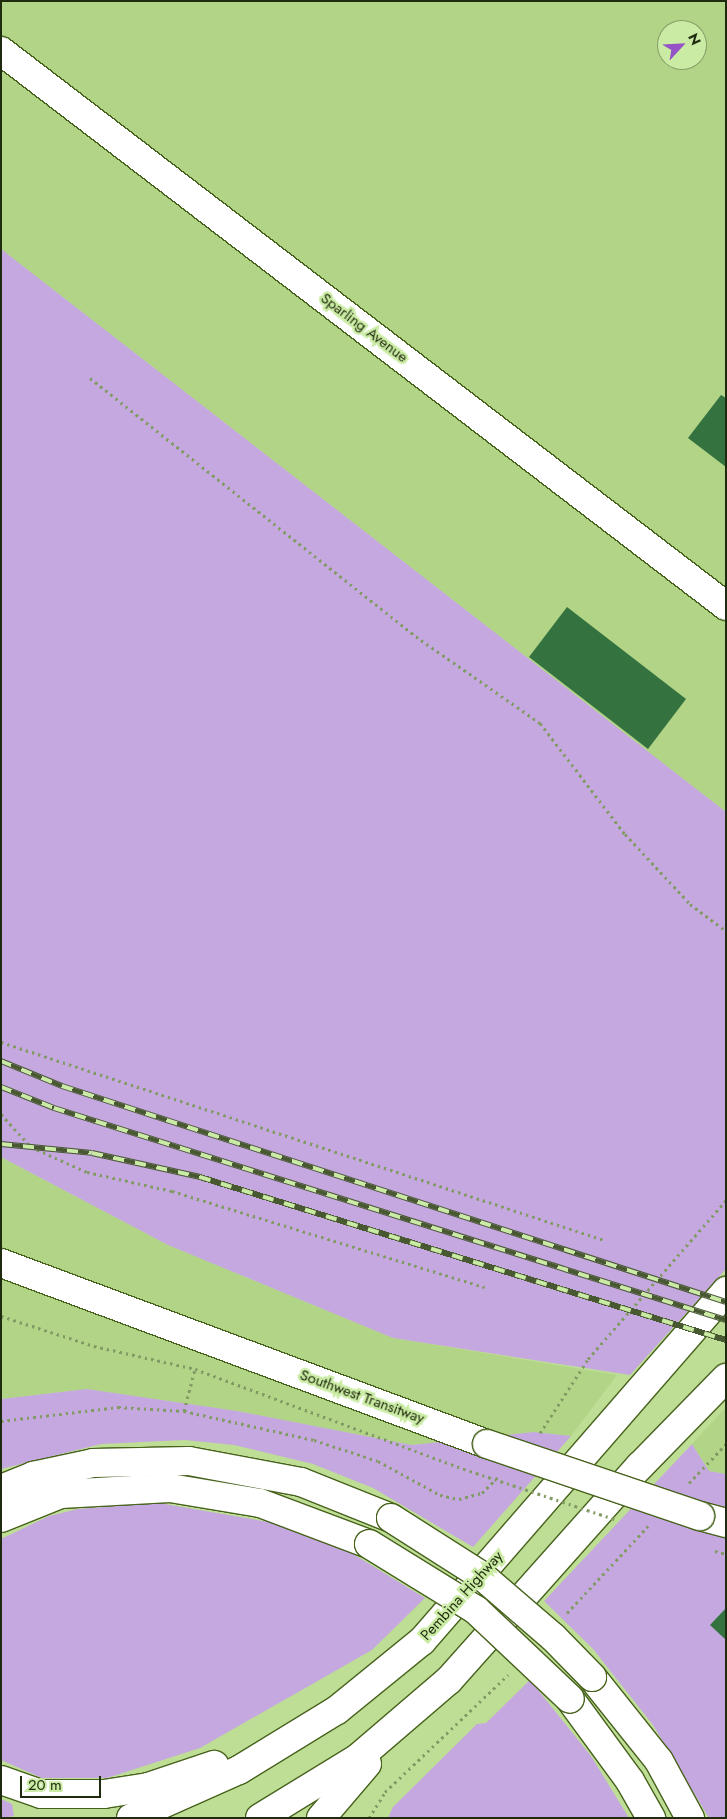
<!DOCTYPE html>
<html>
<head>
<meta charset="utf-8">
<style>
  body { margin:0 }
  #map { position:relative; width:727px; height:1819px; overflow:hidden; background:#bede96; font-family:Jost,sans-serif }
  div>[style] { position:absolute }
  [style*='--x'] { left:calc(var(--x)*1px); top:calc(var(--y)*1px); width:calc(var(--w)*1px); rotate:calc(var(--a)*1deg) }
  .built>* { inset:0; background:#b1d486 }
  .green>* { inset:0; background:#c5a8df }
  .building>* { inset:0; background:#347240 }
  .path>* { height:3px; margin-top:-1.5px; transform-origin:0; background:repeating-linear-gradient(90deg,#829a63 0 2.5px,transparent 0 6.5px) }
  .roads { filter:drop-shadow(1px 0 #47621c) drop-shadow(-1px 0 #47621c) drop-shadow(0 1px #47621c) drop-shadow(0 -1px #47621c) }
  .minor>* { height:28px; margin:-14px; padding:0 14px; transform-origin:14px; border-radius:14px; background:#fff }
  .major>* { height:28px; margin:-14px; padding:0 14px; transform-origin:14px; border-radius:14px; background:#fff }
  .rail>* { height:5.5px; margin-top:-2.75px; transform-origin:0; background:repeating-linear-gradient(90deg,#caeba3 0 11px,#485931 0 22px); box-sizing:border-box; border-block:1px solid #485931 }
  .path-bridge>* { height:3px; margin-top:-1.5px; transform-origin:0; background:repeating-linear-gradient(90deg,#829a63 0 2.5px,transparent 0 6.5px) }
  .bridges { filter:drop-shadow(1px 0 #47621c) drop-shadow(-1px 0 #47621c) drop-shadow(0 1px #47621c) drop-shadow(0 -1px #47621c) }
  .minor-bridge>* { height:28px; margin:-14px; padding:0 14px; transform-origin:14px; border-radius:14px; background:#fff }
  .major-bridge>* { height:28px; margin:-14px; padding:0 14px; transform-origin:14px; border-radius:14px; background:#fff }
  span { translate:-50% -50%; white-space:nowrap; text-align:center; line-height:1.15; -webkit-text-stroke:5px #caeba3; paint-order:stroke }
  .street-label { font-size:15px; color:#1f2b0e }
  .frame { position:absolute; inset:0; border:2px solid #1f2b0e; pointer-events:none }
  .north { position:absolute; left:657px; top:20px; width:50px; height:50px; box-sizing:border-box; background:#caeba3; border:1px solid #869e67; border-radius:50%; rotate:65deg; font-size:14px; font-weight:700; line-height:20px; text-align:center; color:#1f2b0e }
  .north::after { content:''; display:block; margin:auto; width:18px; height:22px; background:#9653c8; clip-path:polygon(50% 0,100% 100%,50% 72%,0 100%) }
  .scale { position:absolute; left:20px; top:1776px; width:81px; height:22px; box-sizing:border-box; border:2px solid #1f2b0e; border-top:0; padding-left:6px; font-size:15px; line-height:18px; white-space:nowrap; color:#1f2b0e; -webkit-text-stroke:4px #caeba3; paint-order:stroke }
</style>
</head>
<body>
<div id="map">
  <div class="built">
    <i style="clip-path:polygon(evenodd,1px 1px,726px 1px,726px 812px,1px 249px,1px 1px,667px 30px,697px 30px,697px 60px,667px 60px,667px 30px)"></i>
    <i style="clip-path:polygon(1px 1157px,168px 1245px,393px 1338px,617px 1375px,571px 1436px,534px 1432px,412px 1445px,237px 1411px,87px 1389px,1px 1399px)"></i>
    <i style="clip-path:polygon(726px 1407px,726px 1474px,709px 1471px,692px 1444px)"></i>
  </div>
  <div class="green">
    <i style="clip-path:polygon(1px 249px,726px 812px,726px 1269px,630px 1375px,393px 1338px,168px 1245px,1px 1157px)"></i>
    <i style="clip-path:polygon(87px 1389px,237px 1411px,412px 1445px,534px 1432px,571px 1436px,473px 1547px,373px 1488px,313px 1464px,234px 1445px,185px 1440px,101px 1444px,1px 1469px,1px 1399px)"></i>
    <i style="clip-path:polygon(692px 1444px,709px 1471px,726px 1474px,726px 1818px,709px 1818px,653px 1725px,593px 1649px,544px 1601px)"></i>
    <i style="clip-path:polygon(159px 1503px,280px 1524px,340px 1546px,425px 1598px,372px 1650px,200px 1748px,107px 1778px,42px 1778px,1px 1760px,1px 1539px,49px 1516px,78px 1509px)"></i>
    <i style="clip-path:polygon(530px 1680px,591px 1756px,629px 1818px,388px 1818px,393px 1807px,477px 1724px,486px 1723px)"></i>
    <i style="clip-path:polygon(1px 1799px,12px 1804px,14px 1816px,1px 1818px)"></i>
  </div>
  <div class="building">
    <i style="clip-path:polygon(721px 395px,726px 398px,726px 467px,688px 438px)"></i>
    <i style="clip-path:polygon(567px 607px,686px 699px,648px 749px,529px 657px)"></i>
    <i style="clip-path:polygon(726px 1608px,726px 1640px,710px 1625px)"></i>
  </div>
  <div class="path">
    <i style="--x:90;--y:378;--w:422;--a:38.4"></i>
    <i style="--x:421;--y:640;--w:145;--a:34.9"></i>
    <i style="--x:540;--y:723;--w:140;--a:52.6"></i>
    <i style="--x:625;--y:834;--w:96;--a:47.1"></i>
    <i style="--x:690;--y:904;--w:45;--a:36.9"></i>
    <i style="--x:1;--y:1042;--w:635;--a:18.18"></i>
    <i style="--x:1;--y:1114;--w:45;--a:47.7"></i>
    <i style="--x:31;--y:1147;--w:61;--a:24.1"></i>
    <i style="--x:87;--y:1172;--w:87;--a:12.6"></i>
    <i style="--x:172;--y:1191;--w:327;--a:17.1"></i>
    <i style="--x:1;--y:1316;--w:98;--a:17.9"></i>
    <i style="--x:94;--y:1346;--w:104;--a:12.8"></i>
    <i style="--x:195;--y:1369;--w:293;--a:20.4"></i>
    <i style="--x:184;--y:1411;--w:43;--a:-75.3"></i>
    <i style="--x:1;--y:1421;--w:118;--a:-6.8"></i>
    <i style="--x:118;--y:1407;--w:66;--a:3.5"></i>
    <i style="--x:184;--y:1411;--w:133;--a:12.6"></i>
    <i style="--x:314;--y:1440;--w:67;--a:18.2"></i>
    <i style="--x:378;--y:1461;--w:71;--a:28.7"></i>
    <i style="--x:440;--y:1495;--w:19;--a:12"></i>
    <i style="--x:459;--y:1499;--w:24;--a:-15"></i>
    <i style="--x:482;--y:1493;--w:24;--a:-45"></i>
    <i style="--x:540;--y:1433;--w:88;--a:-57"></i>
    <i style="--x:588;--y:1359;--w:211;--a:-49"></i>
    <i style="--x:689;--y:1483;--w:54;--a:-46.5"></i>
    <i style="--x:715;--y:1551;--w:11;--a:15"></i>
    <i style="--x:567;--y:1613;--w:119;--a:-47"></i>
    <i style="--x:369;--y:1818;--w:31;--a:-58"></i>
    <i style="--x:385;--y:1792;--w:170;--a:-43.6"></i>
  </div>
  <div class="roads">
    <div class="minor">
      <i style="--x:1;--y:51;--w:913;--a:37.43"></i>
      <i style="--x:1;--y:1263;--w:519;--a:20.43"></i>
      <i style="--x:700;--y:1516;--w:27;--a:15"></i>
    </div>
    <div class="major">
      <i style="--x:1;--y:1489;--w:35;--a:-22"></i>
      <i style="--x:33;--y:1476;--w:61;--a:-12.2"></i>
      <i style="--x:93;--y:1463;--w:96;--a:-1.2"></i>
      <i style="--x:189;--y:1461;--w:114;--a:10.6"></i>
      <i style="--x:301;--y:1482;--w:97;--a:21.8"></i>
      <i style="--x:1;--y:1518;--w:65;--a:-21.8"></i>
      <i style="--x:61;--y:1494;--w:109;--a:-3.2"></i>
      <i style="--x:170;--y:1488;--w:91;--a:9.5"></i>
      <i style="--x:260;--y:1503;--w:116;--a:20.6"></i>
      <i style="--x:592;--y:1677;--w:107;--a:51.4"></i>
      <i style="--x:659;--y:1761;--w:65;--a:61.5"></i>
      <i style="--x:570;--y:1699;--w:102;--a:53.8"></i>
      <i style="--x:630;--y:1781;--w:43;--a:60.4"></i>
      <i style="--x:1;--y:1780;--w:42;--a:19.3"></i>
      <i style="--x:41;--y:1794;--w:63;--a:0"></i>
      <i style="--x:104;--y:1794;--w:45;--a:-9"></i>
      <i style="--x:148;--y:1787;--w:70;--a:-18.4"></i>
      <i style="--x:131;--y:1818;--w:118;--a:-24"></i>
      <i style="--x:239;--y:1770;--w:115;--a:-31.5"></i>
      <i style="--x:337;--y:1710;--w:109;--a:-39.1"></i>
      <i style="--x:422;--y:1641;--w:464;--a:-49"></i>
      <i style="--x:260;--y:1818;--w:115;--a:-31.5"></i>
      <i style="--x:358;--y:1758;--w:120;--a:-40.6"></i>
      <i style="--x:449;--y:1680;--w:287;--a:-48.3"></i>
      <i style="--x:640;--y:1466;--w:123;--a:-45.7"></i>
      <i style="--x:321;--y:1818;--w:71;--a:-49.6"></i>
    </div>
  </div>
  <div class="rail">
    <i style="--x:1;--y:1061;--w:66;--a:22.3"></i>
    <i style="--x:62;--y:1086;--w:698;--a:18.02"></i>
    <i style="--x:1;--y:1087;--w:57;--a:21.6"></i>
    <i style="--x:54;--y:1108;--w:705;--a:17.51"></i>
    <i style="--x:1;--y:1144;--w:91;--a:5.6"></i>
    <i style="--x:92;--y:1153;--w:111;--a:12.5"></i>
    <i style="--x:200;--y:1177;--w:551;--a:17.22"></i>
  </div>
  <div class="path-bridge">
    <i style="--x:470;--y:1471;--w:152;--a:18.4"></i>
  </div>
  <div class="bridges">
    <div class="minor-bridge">
      <i style="--x:487;--y:1444;--w:225;--a:18.7"></i>
    </div>
    <div class="major-bridge">
      <i style="--x:391;--y:1518;--w:108;--a:32.5"></i>
      <i style="--x:482;--y:1576;--w:94;--a:40.7"></i>
      <i style="--x:553;--y:1637;--w:56;--a:45.7"></i>
      <i style="--x:369;--y:1544;--w:126;--a:31.7"></i>
      <i style="--x:476;--y:1610;--w:129;--a:43.4"></i>
    </div>
  </div>
  <div class="street-label">
    <span style="left:364px;top:328px;rotate:37deg">Sparling Avenue</span>
    <span style="left:362px;top:1397px;rotate:20deg">Southwest Transitway</span>
    <span style="left:462px;top:1596px;rotate:-48deg">Pembina Highway</span>
  </div>
  <div class="frame"></div>
  <div class="north">N</div>
  <div class="scale">20 m</div>
</div>
</body>
</html>
